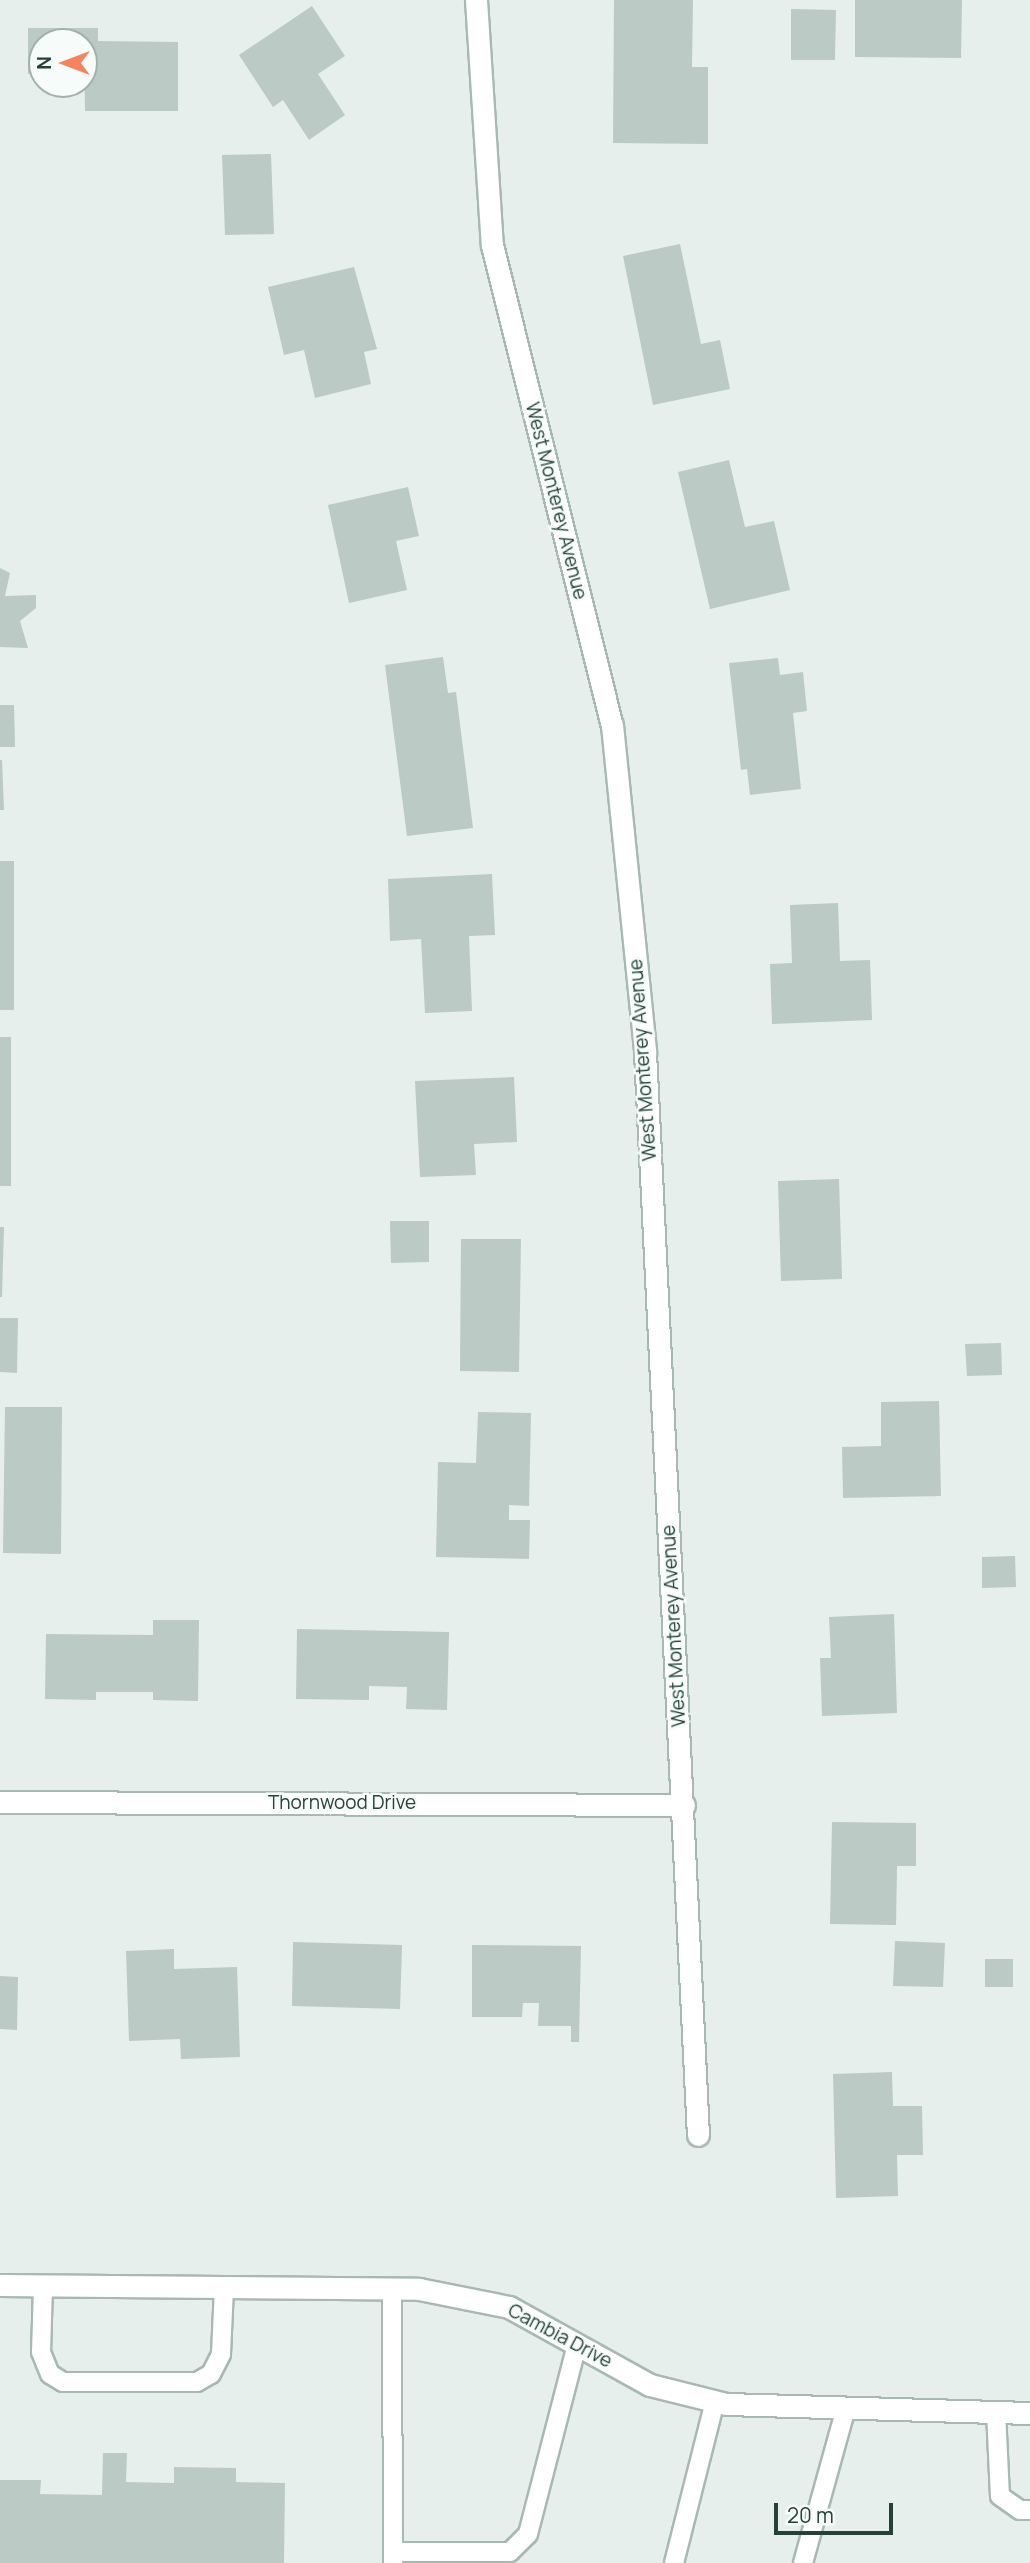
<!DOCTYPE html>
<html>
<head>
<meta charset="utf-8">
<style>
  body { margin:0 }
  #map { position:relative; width:1030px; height:2563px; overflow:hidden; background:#e6efeb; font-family:Manrope,sans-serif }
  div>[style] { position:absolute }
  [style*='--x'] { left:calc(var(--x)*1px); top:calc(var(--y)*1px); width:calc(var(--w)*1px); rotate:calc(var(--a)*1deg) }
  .building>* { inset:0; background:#bbcac4 }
  .roads { filter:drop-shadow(2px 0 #a8b8b2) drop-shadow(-2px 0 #a8b8b2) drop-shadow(0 2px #a8b8b2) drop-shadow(0 -2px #a8b8b2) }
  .service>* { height:18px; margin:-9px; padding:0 9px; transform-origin:9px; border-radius:9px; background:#fff }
  .minor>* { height:21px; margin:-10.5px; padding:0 10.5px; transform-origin:10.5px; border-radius:10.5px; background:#fff }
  span { translate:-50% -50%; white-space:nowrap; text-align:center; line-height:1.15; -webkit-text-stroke:5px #f7fbf9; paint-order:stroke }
  .street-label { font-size:19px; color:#24423a }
  .north { position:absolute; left:28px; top:28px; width:70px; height:70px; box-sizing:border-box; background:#f7fbf9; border:2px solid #a3b1ad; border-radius:50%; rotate:270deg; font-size:19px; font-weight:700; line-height:28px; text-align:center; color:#24423a }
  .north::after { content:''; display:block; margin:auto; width:24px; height:32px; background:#f4845f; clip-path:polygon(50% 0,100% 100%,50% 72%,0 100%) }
  .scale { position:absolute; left:774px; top:2503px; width:119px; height:32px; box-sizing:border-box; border:4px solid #24423a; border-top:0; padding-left:9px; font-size:21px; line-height:24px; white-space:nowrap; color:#24423a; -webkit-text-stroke:5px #f7fbf9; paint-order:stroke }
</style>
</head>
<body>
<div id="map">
  <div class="building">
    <i style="clip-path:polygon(614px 0,693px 0,692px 67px,708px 67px,708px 144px,613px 143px)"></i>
    <i style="clip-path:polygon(855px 0,962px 0,961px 58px,855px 57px)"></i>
    <i style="clip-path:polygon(312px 6px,345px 56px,318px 74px,345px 115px,309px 140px,283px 100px,273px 107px,239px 55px)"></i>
    <i style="clip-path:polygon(791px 9px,836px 10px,835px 60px,791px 60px)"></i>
    <i style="clip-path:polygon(28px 28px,98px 28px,98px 41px,178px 42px,178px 111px,85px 111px,84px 42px,42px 42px,42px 74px,28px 74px)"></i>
    <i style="clip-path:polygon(271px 154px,274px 234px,225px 235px,222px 155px)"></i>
    <i style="clip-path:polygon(680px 244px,701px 344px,720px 340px,730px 389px,653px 405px,623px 256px)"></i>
    <i style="clip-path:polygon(354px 267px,377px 349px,364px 352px,371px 384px,315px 398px,304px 350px,284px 355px,268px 287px)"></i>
    <i style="clip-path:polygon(729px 460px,745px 527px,774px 521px,790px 590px,710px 609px,678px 472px)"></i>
    <i style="clip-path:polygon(408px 487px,419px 536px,396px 541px,407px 590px,349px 603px,328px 505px)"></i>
    <i style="clip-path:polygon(0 568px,10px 573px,5px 596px,36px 595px,36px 608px,20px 621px,28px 648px,0 647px)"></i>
    <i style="clip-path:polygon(443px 657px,448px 693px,456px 692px,473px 828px,407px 836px,385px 665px)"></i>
    <i style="clip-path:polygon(778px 658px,780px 675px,803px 672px,807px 711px,793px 713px,801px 789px,750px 795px,747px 769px,741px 770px,729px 663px)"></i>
    <i style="clip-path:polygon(0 705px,14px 705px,15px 747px,0 747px)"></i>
    <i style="clip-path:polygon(0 760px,2px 760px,4px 810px,0 810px)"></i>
    <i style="clip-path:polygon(0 861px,14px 861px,14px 1010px,0 1010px)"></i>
    <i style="clip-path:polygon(492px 874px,495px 935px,469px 936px,472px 1011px,425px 1013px,421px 939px,390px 941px,388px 879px)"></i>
    <i style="clip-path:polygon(838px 903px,840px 961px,870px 960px,872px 1020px,772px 1024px,770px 964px,792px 963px,790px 905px)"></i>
    <i style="clip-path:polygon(0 1037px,11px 1037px,11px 1186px,0 1186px)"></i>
    <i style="clip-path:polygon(514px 1077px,517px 1142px,474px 1144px,476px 1175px,420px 1177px,415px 1081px)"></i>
    <i style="clip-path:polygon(839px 1179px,842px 1279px,781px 1281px,778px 1181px)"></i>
    <i style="clip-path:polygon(390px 1221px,429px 1221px,429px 1262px,391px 1263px)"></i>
    <i style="clip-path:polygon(0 1227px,4px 1227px,2px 1297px,0 1297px)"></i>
    <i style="clip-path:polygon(461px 1239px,521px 1239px,519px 1372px,460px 1371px)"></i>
    <i style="clip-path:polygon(0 1318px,18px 1318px,17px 1373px,0 1372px)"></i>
    <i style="clip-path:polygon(1001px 1343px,1002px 1375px,967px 1376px,965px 1344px)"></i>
    <i style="clip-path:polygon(939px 1401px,941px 1496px,843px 1498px,842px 1447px,881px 1446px,881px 1402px)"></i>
    <i style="clip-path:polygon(5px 1407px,62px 1407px,61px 1554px,3px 1553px)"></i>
    <i style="clip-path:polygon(478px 1412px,531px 1413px,529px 1506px,509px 1505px,509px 1520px,530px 1520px,529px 1559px,436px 1557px,438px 1462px,476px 1463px)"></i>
    <i style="clip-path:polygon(1015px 1556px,1016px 1587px,982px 1588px,982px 1557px)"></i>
    <i style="clip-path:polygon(894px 1614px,897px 1713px,822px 1716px,820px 1658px,831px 1658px,829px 1617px)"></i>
    <i style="clip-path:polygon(153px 1620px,199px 1620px,198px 1701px,153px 1700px,153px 1692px,96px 1692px,96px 1700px,45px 1699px,46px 1634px,153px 1635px)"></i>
    <i style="clip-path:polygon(297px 1629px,449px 1632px,447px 1710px,406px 1709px,407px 1687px,369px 1686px,369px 1700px,296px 1699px)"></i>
    <i style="clip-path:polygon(832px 1822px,916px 1823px,916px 1866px,897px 1866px,896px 1925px,830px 1924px)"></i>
    <i style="clip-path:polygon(895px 1941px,945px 1943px,943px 1987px,893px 1986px)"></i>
    <i style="clip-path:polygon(293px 1942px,402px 1945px,400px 2009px,292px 2006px)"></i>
    <i style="clip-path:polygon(472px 1945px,581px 1946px,579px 2042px,571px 2042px,571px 2026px,538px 2026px,539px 2003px,523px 2003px,522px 2017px,472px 2017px)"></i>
    <i style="clip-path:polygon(174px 1949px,174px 1969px,237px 1967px,240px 2057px,181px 2059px,180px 2039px,129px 2041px,126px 1951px)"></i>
    <i style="clip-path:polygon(985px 1959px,1013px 1959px,1013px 1987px,985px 1987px)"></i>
    <i style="clip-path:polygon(0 1976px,18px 1977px,17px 2030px,0 2029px)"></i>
    <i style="clip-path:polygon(892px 2072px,893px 2106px,922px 2106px,923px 2155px,897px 2155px,898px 2196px,836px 2198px,833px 2074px)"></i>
    <i style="clip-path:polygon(103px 2453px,127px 2453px,126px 2482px,174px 2483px,174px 2467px,236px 2468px,236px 2482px,285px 2483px,284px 2563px,0 2563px,0 2480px,41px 2480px,40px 2494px,102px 2495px)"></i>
  </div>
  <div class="roads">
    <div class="service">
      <i style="--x:43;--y:2286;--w:66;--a:91.7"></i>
      <i style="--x:41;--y:2352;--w:24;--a:68"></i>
      <i style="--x:50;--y:2374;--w:15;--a:32"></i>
      <i style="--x:63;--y:2382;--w:134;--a:0"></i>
      <i style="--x:197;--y:2382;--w:16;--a:-30"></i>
      <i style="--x:211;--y:2374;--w:22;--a:-63"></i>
      <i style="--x:221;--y:2354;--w:67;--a:-87.4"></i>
      <i style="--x:392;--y:2289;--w:273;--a:89.8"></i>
      <i style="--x:996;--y:2412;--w:84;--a:87.3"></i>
      <i style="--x:1000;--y:2496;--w:24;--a:35"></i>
      <i style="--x:1020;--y:2510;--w:10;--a:0"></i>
      <i style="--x:393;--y:2552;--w:117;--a:0"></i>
      <i style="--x:510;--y:2552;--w:25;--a:-45"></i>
      <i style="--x:528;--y:2534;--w:196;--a:-75.5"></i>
      <i style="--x:674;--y:2563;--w:167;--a:-75.8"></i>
      <i style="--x:803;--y:2563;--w:161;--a:-74.5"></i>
    </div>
    <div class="minor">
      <i style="--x:476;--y:0;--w:246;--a:86.3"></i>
      <i style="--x:492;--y:245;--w:495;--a:76"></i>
      <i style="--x:612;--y:725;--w:329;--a:84.2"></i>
      <i style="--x:645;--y:1052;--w:1084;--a:87.2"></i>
      <i style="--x:0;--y:1802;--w:684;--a:0.25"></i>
      <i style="--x:0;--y:2285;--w:419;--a:0.5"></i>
      <i style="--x:419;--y:2289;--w:92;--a:11.3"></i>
      <i style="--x:509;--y:2307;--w:161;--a:29"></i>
      <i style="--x:650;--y:2385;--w:78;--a:14"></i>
      <i style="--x:726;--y:2404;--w:304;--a:1.7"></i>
    </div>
  </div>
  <div class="street-label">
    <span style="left:556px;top:501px;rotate:76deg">West Monterey Avenue</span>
    <span style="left:643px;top:1060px;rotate:-94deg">West Monterey Avenue</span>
    <span style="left:674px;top:1626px;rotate:-93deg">West Monterey Avenue</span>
    <span style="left:342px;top:1803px">Thornwood Drive</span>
    <span style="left:560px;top:2336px;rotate:28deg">Cambia Drive</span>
  </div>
  <div class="north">N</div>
  <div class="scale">20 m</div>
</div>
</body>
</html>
